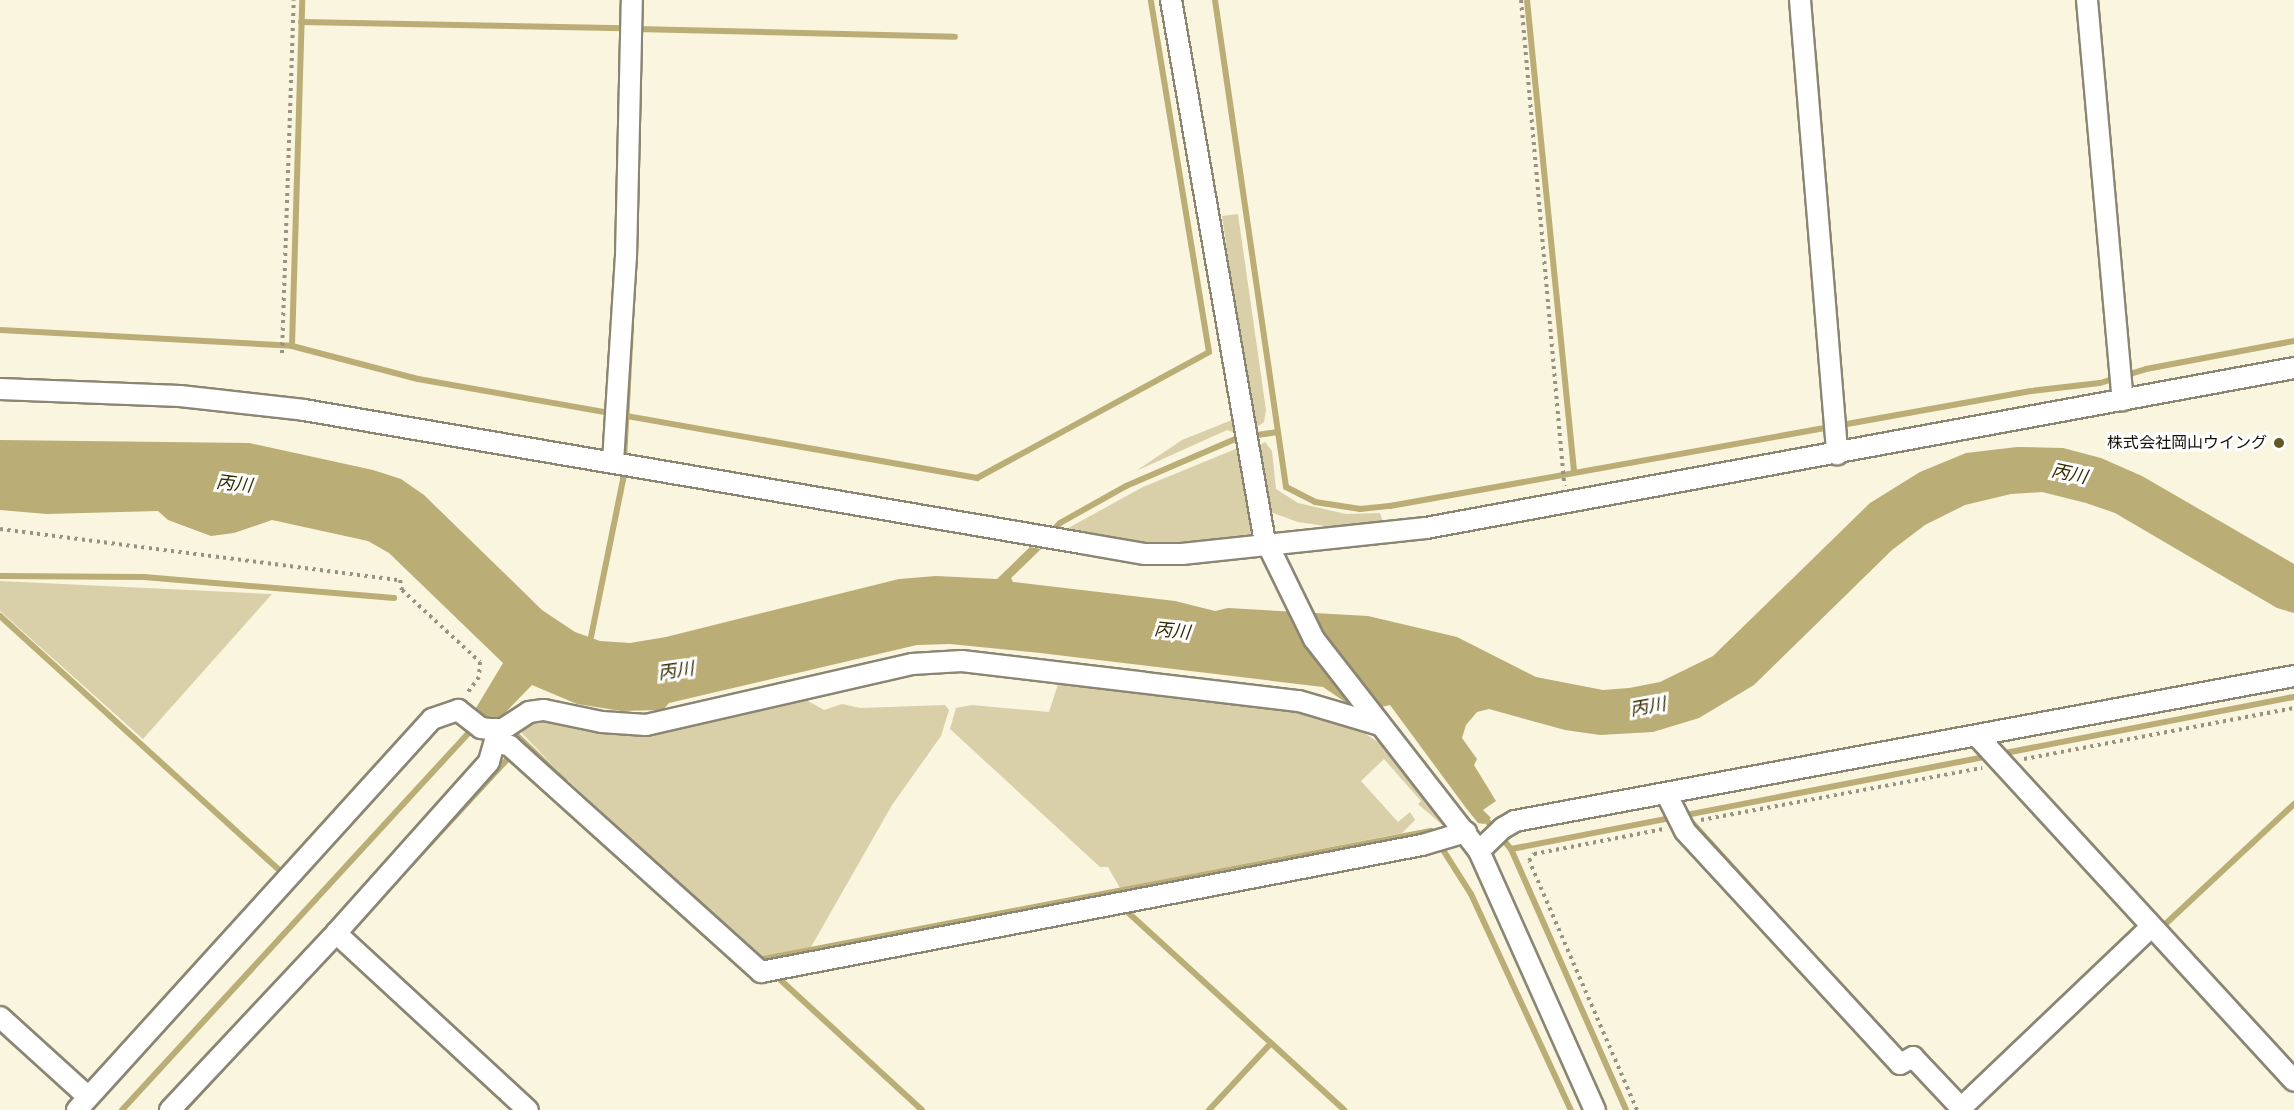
<!DOCTYPE html>
<html>
<head>
<meta charset="utf-8">
<style>
  body { margin:0 }
  #map { position:relative; width:2294px; height:1110px; overflow:hidden; background:#faf5df; font-family:"Source Sans 3","Noto Sans JP",sans-serif }
  div>[style] { position:absolute }
  [style*='--x'] { left:calc(var(--x)*1px); top:calc(var(--y)*1px); width:calc(var(--w)*1px); rotate:calc(var(--a)*1deg) }
  .green>* { inset:0; background:#d9cfa8 }
  .water>* { inset:0; background:#baad76 }
  .stream>* { height:6px; margin:-3px; padding:0 3px; transform-origin:3px; border-radius:3px; background:#baad76 }
  .path>* { height:4px; margin-top:-2px; transform-origin:0; background:repeating-linear-gradient(90deg,#979384 0 3px,transparent 0 7.5px) }
  .roads { filter:drop-shadow(2px 0 #8b8673) drop-shadow(-2px 0 #8b8673) drop-shadow(0 2px #8b8673) drop-shadow(0 -2px #8b8673) }
  .street>* { height:20px; margin:-10px; padding:0 10px; transform-origin:10px; border-radius:10px; background:#fff }
  .dots>* { width:16px; height:16px; translate:-50% -50%; box-sizing:border-box; border:3px solid #fff; border-radius:50% }
  span { translate:-50% -50%; white-space:nowrap; text-align:center; line-height:1.15; -webkit-text-stroke:6px #fff; paint-order:stroke }
  .poi-label { font-size:16px; color:#13110a }
  .right { translate:-100% -50%; text-align:right }
  .water-label { font-size:18px; color:#352b00; font-style:italic }
</style>
</head>
<body>
<div id="map">
  <div class="green">
    <i style="clip-path:polygon(1238px 214px,1266px 410px,1264px 422px,1253px 430px,1222px 216px)"></i>
    <i style="clip-path:polygon(1232px 420px,1236px 433px,1227px 430px,1136px 471px,1182px 440px)"></i>
    <i style="clip-path:polygon(1265px 442px,1272px 451px,1276px 489px,1298px 503px,1346px 514px,1380px 513px,1384px 525px,1358px 531px,1298px 522px,1270px 512px,1255px 447px)"></i>
    <i style="clip-path:polygon(1238px 448px,1252px 527px,1250px 537px,1243px 542px,1145px 546px,1061px 532px,1143px 487px)"></i>
    <i style="clip-path:polygon(0 581px,272px 594px,143px 739px,0 611px)"></i>
    <i style="clip-path:polygon(1059px 681px,1291px 707px,1354px 726px,1381px 744px,1452px 827px,1447px 829px,1418px 804px,1421px 801px,1384px 759px,1361px 781px,1398px 822px,1410px 812px,1415px 820px,1402px 833px,1120px 888px,1108px 867px,1100px 867px,950px 729px,956px 708px,972px 705px,1049px 712px)"></i>
    <i style="clip-path:polygon(801px 697px,824px 710px,842px 704px,860px 708px,945px 705px,949px 710px,941px 736px,892px 805px,811px 947px,761px 958px,563px 776px,516px 727px,532px 718px,572px 724px)"></i>
  </div>
  <div class="water">
    <i style="clip-path:polygon(0 440px,249px 443px,373px 470px,401px 479px,424px 495px,542px 610px,575px 632px,600px 641px,630px 643px,666px 637px,899px 579px,936px 576px,997px 579px,1030px 547px,1041px 549px,1011px 578px,1013px 582px,1175px 601px,1215px 611px,1228px 608px,1368px 616px,1457px 637px,1536px 677px,1603px 690px,1629px 688px,1660px 682px,1713px 656px,1870px 503px,1920px 472px,1966px 453px,2017px 447px,2063px 448px,2101px 458px,2142px 476px,2294px 564px,2294px 613px,2277px 608px,2115px 513px,2086px 503px,2042px 492px,2011px 494px,1965px 505px,1925px 525px,1892px 550px,1754px 685px,1699px 718px,1653px 732px,1600px 735px,1565px 730px,1489px 709px,1477px 712px,1466px 725px,1462px 738px,1477px 759px,1474px 765px,1496px 801px,1483px 810px,1491px 818px,1484px 824px,1478px 823px,1466px 808px,1390px 705px,1360px 712px,1323px 687px,1040px 653px,950px 644px,917px 645px,669px 703px,663px 710px,621px 711px,577px 704px,532px 685px,497px 721px,485px 721px,476px 708px,503px 663px,389px 553px,368px 541px,272px 520px,234px 533px,211px 536px,168px 520px,158px 511px,47px 514px,0 510px)"></i>
  </div>
  <div class="stream">
    <i style="--x:1215;--y:0;--w:492;--a:81.7"></i>
    <i style="--x:1286;--y:487;--w:33;--a:27"></i>
    <i style="--x:1315;--y:502;--w:46;--a:8.8"></i>
    <i style="--x:1360;--y:509;--w:30;--a:-6"></i>
    <i style="--x:1390;--y:506;--w:651;--a:-10.17"></i>
    <i style="--x:2031;--y:391;--w:69;--a:-6.6"></i>
    <i style="--x:2100;--y:383;--w:48;--a:-16.9"></i>
    <i style="--x:2146;--y:369;--w:151;--a:-10.7"></i>
    <i style="--x:1527;--y:0;--w:475;--a:84.3"></i>
    <i style="--x:301;--y:22;--w:323;--a:1.1"></i>
    <i style="--x:637;--y:29;--w:318;--a:1.4"></i>
    <i style="--x:1814;--y:56;--w:311;--a:85.4"></i>
    <i style="--x:0;--y:330;--w:292;--a:3.1"></i>
    <i style="--x:292;--y:346;--w:130;--a:14.7"></i>
    <i style="--x:418;--y:379;--w:568;--a:10.04"></i>
    <i style="--x:977;--y:478;--w:264;--a:-28.5"></i>
    <i style="--x:1209;--y:352;--w:357;--a:-99.4"></i>
    <i style="--x:292;--y:346;--w:346;--a:-88.3"></i>
    <i style="--x:1257;--y:435;--w:21;--a:-8"></i>
    <i style="--x:1050;--y:533;--w:14;--a:-45"></i>
    <i style="--x:1060;--y:523;--w:76;--a:-29.3"></i>
    <i style="--x:1126;--y:486;--w:119;--a:-23.3"></i>
    <i style="--x:0;--y:576;--w:144;--a:0.4"></i>
    <i style="--x:144;--y:577;--w:251;--a:4.8"></i>
    <i style="--x:0;--y:616;--w:379;--a:42.3"></i>
    <i style="--x:591;--y:637;--w:160;--a:-78.5"></i>
    <i style="--x:623;--y:480;--w:154;--a:-87"></i>
    <i style="--x:510;--y:729;--w:76;--a:43.9"></i>
    <i style="--x:2000;--y:754;--w:299;--a:-11"></i>
    <i style="--x:1482;--y:815;--w:45;--a:49.5"></i>
    <i style="--x:1511;--y:849;--w:285;--a:66.2"></i>
    <i style="--x:1687;--y:817;--w:116;--a:47.8"></i>
    <i style="--x:1511;--y:849;--w:488;--a:-11"></i>
    <i style="--x:388;--y:889;--w:185;--a:-47.4"></i>
    <i style="--x:1122;--y:907;--w:301;--a:42.4"></i>
    <i style="--x:2159;--y:930;--w:185;--a:-43"></i>
    <i style="--x:758;--y:960;--w:685;--a:-10.85"></i>
    <i style="--x:1431;--y:831;--w:75;--a:57.6"></i>
    <i style="--x:1471;--y:894;--w:238;--a:65.2"></i>
    <i style="--x:774;--y:974;--w:201;--a:42.6"></i>
    <i style="--x:122;--y:1110;--w:522;--a:-47.41"></i>
    <i style="--x:184;--y:1110;--w:59;--a:-47.7"></i>
    <i style="--x:1209;--y:1110;--w:91;--a:-47.2"></i>
  </div>
  <div class="path">
    <i style="--x:1521;--y:0;--w:488;--a:84.9"></i>
    <i style="--x:282;--y:353;--w:353;--a:-88.1"></i>
    <i style="--x:0;--y:529;--w:403;--a:7.3"></i>
    <i style="--x:400;--y:580;--w:10;--a:79"></i>
    <i style="--x:402;--y:590;--w:106;--a:42.7"></i>
    <i style="--x:480;--y:662;--w:15;--a:94"></i>
    <i style="--x:479;--y:677;--w:22;--a:126"></i>
    <i style="--x:2024;--y:759;--w:275;--a:-10.7"></i>
    <i style="--x:1701;--y:820;--w:286;--a:-10.5"></i>
    <i style="--x:1637;--y:1110;--w:271;--a:-113.4"></i>
    <i style="--x:1529;--y:861;--w:9;--a:-54"></i>
    <i style="--x:1534;--y:854;--w:132;--a:-10.9"></i>
  </div>
  <div class="roads">
    <div class="street">
      <i style="--x:1171;--y:0;--w:545;--a:80.17"></i>
      <i style="--x:1264;--y:537;--w:114;--a:63.9"></i>
      <i style="--x:1314;--y:639;--w:269;--a:52.1"></i>
      <i style="--x:1479;--y:851;--w:284;--a:65.9"></i>
      <i style="--x:1800;--y:0;--w:456;--a:85.3"></i>
      <i style="--x:2087;--y:0;--w:402;--a:84.9"></i>
      <i style="--x:0;--y:389;--w:180;--a:2.2"></i>
      <i style="--x:180;--y:396;--w:125;--a:6.4"></i>
      <i style="--x:304;--y:410;--w:788;--a:9.71"></i>
      <i style="--x:1081;--y:543;--w:65;--a:9.8"></i>
      <i style="--x:1145;--y:554;--w:37;--a:0"></i>
      <i style="--x:1182;--y:554;--w:245;--a:-6.1"></i>
      <i style="--x:1426;--y:528;--w:883;--a:-10.44"></i>
      <i style="--x:613;--y:462;--w:205;--a:-86.4"></i>
      <i style="--x:626;--y:257;--w:257;--a:-88.7"></i>
      <i style="--x:498;--y:730;--w:33;--a:106"></i>
      <i style="--x:489;--y:762;--w:229;--a:131.8"></i>
      <i style="--x:336;--y:933;--w:261;--a:42.7"></i>
      <i style="--x:1978;--y:737;--w:467;--a:47.4"></i>
      <i style="--x:496;--y:742;--w:15;--a:16"></i>
      <i style="--x:510;--y:746;--w:338;--a:42"></i>
      <i style="--x:761;--y:972;--w:673;--a:-10.88"></i>
      <i style="--x:1422;--y:845;--w:46;--a:-16.5"></i>
      <i style="--x:1667;--y:795;--w:40;--a:63.4"></i>
      <i style="--x:1685;--y:831;--w:317;--a:47.3"></i>
      <i style="--x:1900;--y:1064;--w:15;--a:-28"></i>
      <i style="--x:1913;--y:1057;--w:70;--a:46.7"></i>
      <i style="--x:1961;--y:1108;--w:262;--a:-43.6"></i>
      <i style="--x:1479;--y:851;--w:33;--a:-44"></i>
      <i style="--x:1503;--y:828;--w:14;--a:-30"></i>
      <i style="--x:1515;--y:821;--w:792;--a:-10.54"></i>
      <i style="--x:0;--y:1017;--w:118;--a:42.2"></i>
      <i style="--x:77;--y:1110;--w:528;--a:-47.76"></i>
      <i style="--x:432;--y:719;--w:28;--a:-19"></i>
      <i style="--x:458;--y:710;--w:29;--a:38"></i>
      <i style="--x:481;--y:728;--w:8;--a:7"></i>
      <i style="--x:489;--y:729;--w:14;--a:0"></i>
      <i style="--x:503;--y:729;--w:31;--a:-33"></i>
      <i style="--x:529;--y:712;--w:15;--a:-8"></i>
      <i style="--x:544;--y:710;--w:59;--a:11.7"></i>
      <i style="--x:602;--y:722;--w:44;--a:3.9"></i>
      <i style="--x:646;--y:725;--w:273;--a:-12.9"></i>
      <i style="--x:912;--y:664;--w:50;--a:-3.4"></i>
      <i style="--x:962;--y:661;--w:339;--a:6.8"></i>
      <i style="--x:1299;--y:701;--w:84;--a:16.5"></i>
      <i style="--x:170;--y:1110;--w:243;--a:-46.8"></i>
    </div>
  </div>
  <div class="dots">
    <i style="left:2279px;top:443px;background:#645724"></i>
  </div>
  <div class="poi-label">
    <span class="right" style="left:2267px;top:443px">株式会社岡山ウイング</span>
  </div>
  <div class="water-label">
    <span style="left:2069px;top:475px;rotate:12deg">丙川</span>
    <span style="left:234px;top:485px;rotate:7deg">丙川</span>
    <span style="left:1172px;top:632px;rotate:6deg">丙川</span>
    <span style="left:676px;top:672px;rotate:-8deg">丙川</span>
    <span style="left:1648px;top:708px;rotate:-10deg">丙川</span>
  </div>
</div>
</body>
</html>
